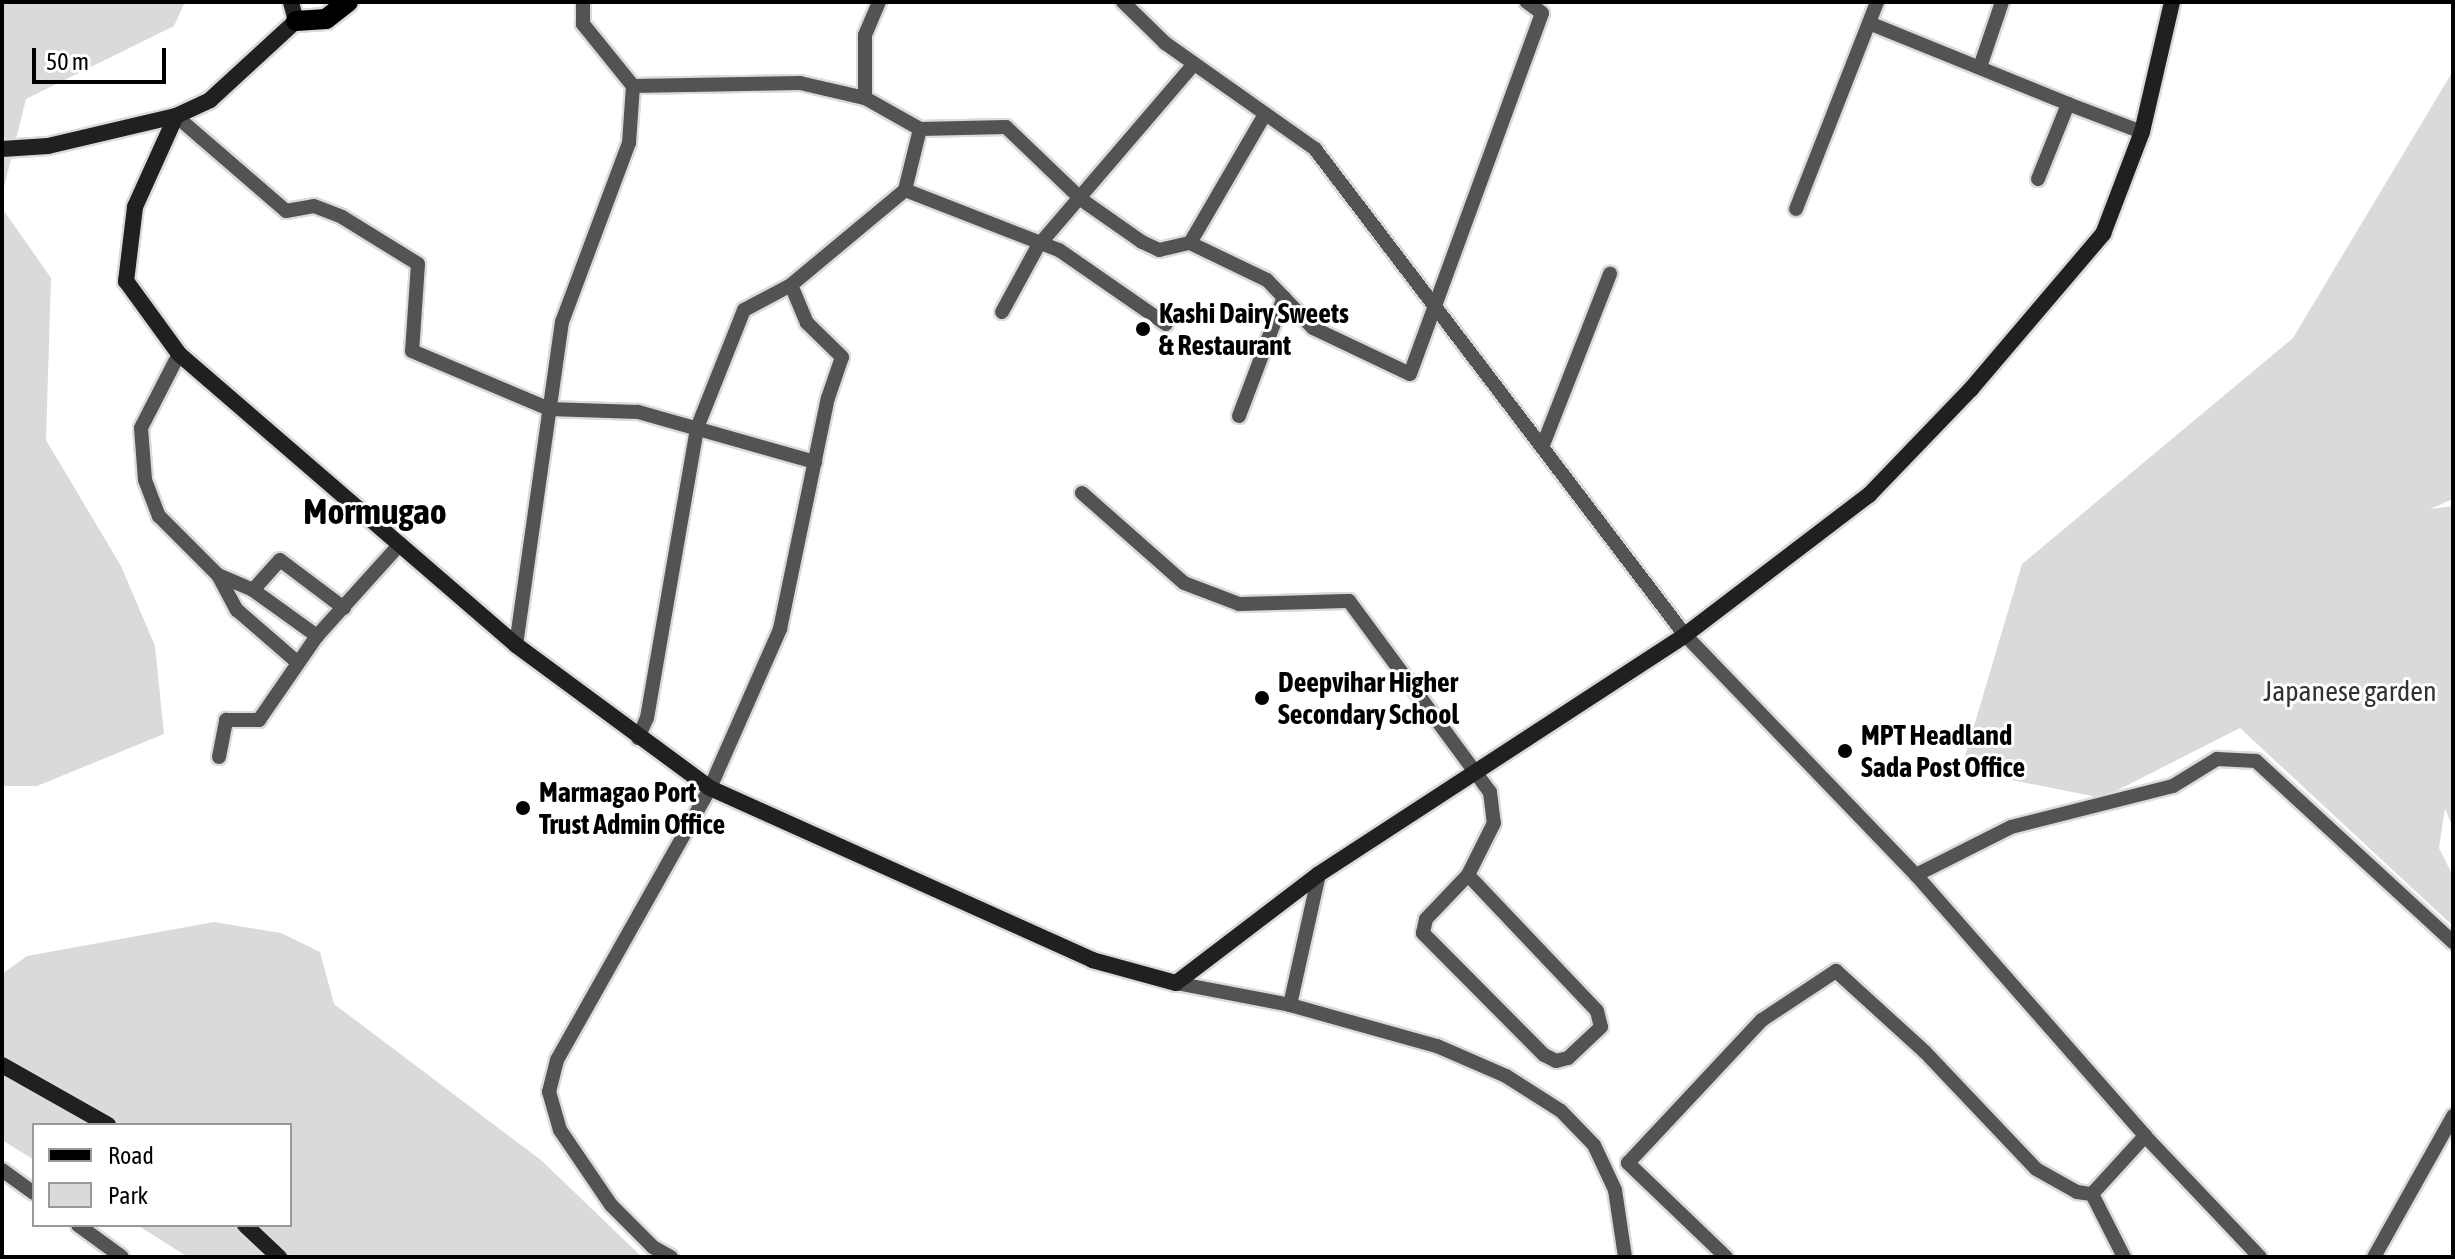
<!DOCTYPE html>
<html>
<head>
<meta charset="utf-8">
<style>
  body { margin:0 }
  #map { position:relative; width:2455px; height:1259px; overflow:hidden; background:#fff; font-family:"Asap Condensed",sans-serif }
  div>[style] { position:absolute }
  [style*='--x'] { left:calc(var(--x)*1px); top:calc(var(--y)*1px); width:calc(var(--w)*1px); rotate:calc(var(--a)*1deg) }
  .green>* { inset:0; background:#dadada }
  .roads { filter:drop-shadow(2px 0 #dbdbdb) drop-shadow(-2px 0 #dbdbdb) drop-shadow(0 2px #dbdbdb) drop-shadow(0 -2px #dbdbdb) }
  .street>* { height:14px; margin:-7px; padding:0 7px; transform-origin:7px; border-radius:7px; background:#535353 }
  .secondary>* { height:16px; margin:-8px; padding:0 8px; transform-origin:8px; border-radius:8px; background:#202020 }
  .primary>* { height:20px; margin:-10px; padding:0 10px; transform-origin:10px; border-radius:10px; background:#000 }
  .dots>* { width:22px; height:22px; translate:-50% -50%; box-sizing:border-box; border:4px solid #fff; border-radius:50% }
  span { translate:-50% -50%; white-space:nowrap; text-align:center; line-height:1.15; -webkit-text-stroke:6px #fff; paint-order:stroke }
  .poi-label { font-size:28px; color:#000; font-weight:700 }
  .left { translate:0 -50%; text-align:left }
  .park-label { font-size:28px; color:#313131 }
  .district-label { font-size:36px; color:#000; font-weight:700 }
  .frame { position:absolute; inset:0; border:4px solid #000; pointer-events:none }
  .legend { position:absolute; left:32px; top:1123px; width:260px; height:104px; box-sizing:border-box; background:#fff; border:2px solid #999; margin:0; padding:10px 14px; list-style:none; font-size:24px; color:#000 }
  .legend li { display:flex; align-items:center; gap:16px; height:40px }
  .legend b { width:40px; border:2px solid #999 }
  .scale { position:absolute; left:32px; top:48px; width:134px; height:36px; box-sizing:border-box; border:4px solid #000; border-top:0; padding-left:10px; font-size:24px; line-height:28px; white-space:nowrap; color:#000; -webkit-text-stroke:6px #fff; paint-order:stroke }
</style>
</head>
<body>
<div id="map">
  <div class="green">
    <i style="clip-path:polygon(2px 2px,185px 2px,174px 26px,26px 99px,2px 195px)"></i>
    <i style="clip-path:polygon(2453px 71px,2453px 499px,2430px 509px,2453px 506px,2453px 828px,2445px 808px,2439px 848px,2453px 876px,2453px 926px,2240px 728px,2102px 798px,1961px 770px,2022px 564px,2293px 338px)"></i>
    <i style="clip-path:polygon(2px 208px,51px 278px,46px 440px,121px 566px,155px 646px,164px 734px,37px 786px,2px 786px)"></i>
    <i style="clip-path:polygon(214px 922px,281px 933px,320px 952px,334px 1004px,541px 1160px,642px 1257px,188px 1257px,137px 1225px,290px 1225px,290px 1125px,34px 1125px,34px 1160px,2px 1140px,2px 974px,27px 956px)"></i>
  </div>
  <div class="roads">
    <div class="street">
      <i style="--x:1123;--y:2;--w:59;--a:44.3"></i>
      <i style="--x:1165;--y:43;--w:184;--a:35.2"></i>
      <i style="--x:1315;--y:149;--w:611;--a:52.72"></i>
      <i style="--x:1685;--y:635;--w:333;--a:46.1"></i>
      <i style="--x:1916;--y:875;--w:347;--a:48.7"></i>
      <i style="--x:2145;--y:1136;--w:167;--a:46.5"></i>
      <i style="--x:1869;--y:23;--w:215;--a:22.1"></i>
      <i style="--x:1980;--y:67;--w:69;--a:-71.3"></i>
      <i style="--x:633;--y:86;--w:167;--a:-1"></i>
      <i style="--x:800;--y:83;--w:67;--a:13"></i>
      <i style="--x:865;--y:98;--w:63;--a:29.4"></i>
      <i style="--x:920;--y:129;--w:86;--a:-1.3"></i>
      <i style="--x:1006;--y:127;--w:105;--a:43.8"></i>
      <i style="--x:1082;--y:200;--w:73;--a:35"></i>
      <i style="--x:1142;--y:242;--w:19;--a:25"></i>
      <i style="--x:1159;--y:250;--w:32;--a:-13"></i>
      <i style="--x:1190;--y:243;--w:85;--a:25.7"></i>
      <i style="--x:1267;--y:280;--w:66;--a:46.2"></i>
      <i style="--x:1313;--y:328;--w:107;--a:25.4"></i>
      <i style="--x:1410;--y:374;--w:384;--a:-69.9"></i>
      <i style="--x:1542;--y:13;--w:19;--a:-144"></i>
      <i style="--x:865;--y:98;--w:63;--a:-90"></i>
      <i style="--x:865;--y:35;--w:36;--a:-67"></i>
      <i style="--x:176;--y:116;--w:145;--a:40.8"></i>
      <i style="--x:286;--y:211;--w:28;--a:-10"></i>
      <i style="--x:314;--y:206;--w:30;--a:21"></i>
      <i style="--x:342;--y:217;--w:89;--a:31.7"></i>
      <i style="--x:418;--y:264;--w:87;--a:93.9"></i>
      <i style="--x:412;--y:351;--w:149;--a:22.9"></i>
      <i style="--x:549;--y:409;--w:89;--a:1.9"></i>
      <i style="--x:638;--y:412;--w:184;--a:15.8"></i>
      <i style="--x:2038;--y:179;--w:81;--a:-68.2"></i>
      <i style="--x:2068;--y:104;--w:79;--a:20.7"></i>
      <i style="--x:905;--y:190;--w:165;--a:21.3"></i>
      <i style="--x:1059;--y:250;--w:130;--a:34.7"></i>
      <i style="--x:1796;--y:209;--w:222;--a:-68.6"></i>
      <i style="--x:1190;--y:243;--w:147;--a:-59.8"></i>
      <i style="--x:1002;--y:312;--w:75;--a:-61.4"></i>
      <i style="--x:1038;--y:246;--w:240;--a:-49.4"></i>
      <i style="--x:179;--y:354;--w:83;--a:117.2"></i>
      <i style="--x:141;--y:428;--w:52;--a:85.6"></i>
      <i style="--x:145;--y:480;--w:39;--a:69"></i>
      <i style="--x:159;--y:516;--w:83;--a:45"></i>
      <i style="--x:218;--y:575;--w:40;--a:62"></i>
      <i style="--x:237;--y:610;--w:79;--a:40.9"></i>
      <i style="--x:1239;--y:416;--w:127;--a:-69.3"></i>
      <i style="--x:1543;--y:445;--w:184;--a:-68.6"></i>
      <i style="--x:1082;--y:493;--w:136;--a:41.4"></i>
      <i style="--x:1184;--y:583;--w:59;--a:20.9"></i>
      <i style="--x:1239;--y:604;--w:110;--a:-1.6"></i>
      <i style="--x:1349;--y:601;--w:237;--a:53.6"></i>
      <i style="--x:1490;--y:792;--w:31;--a:83"></i>
      <i style="--x:1494;--y:823;--w:58;--a:116.6"></i>
      <i style="--x:1468;--y:875;--w:187;--a:46.5"></i>
      <i style="--x:1597;--y:1011;--w:16;--a:76"></i>
      <i style="--x:1601;--y:1027;--w:45;--a:136.8"></i>
      <i style="--x:1568;--y:1058;--w:12;--a:166"></i>
      <i style="--x:1556;--y:1061;--w:13;--a:-153"></i>
      <i style="--x:1544;--y:1055;--w:172;--a:-134.8"></i>
      <i style="--x:1423;--y:933;--w:14;--a:-78"></i>
      <i style="--x:1426;--y:919;--w:61;--a:-46.3"></i>
      <i style="--x:218;--y:575;--w:38;--a:23"></i>
      <i style="--x:253;--y:590;--w:79;--a:35.7"></i>
      <i style="--x:253;--y:590;--w:40;--a:-48"></i>
      <i style="--x:280;--y:560;--w:80;--a:36.9"></i>
      <i style="--x:516;--y:645;--w:326;--a:-81.9"></i>
      <i style="--x:562;--y:322;--w:191;--a:-69.5"></i>
      <i style="--x:629;--y:143;--w:57;--a:-86"></i>
      <i style="--x:633;--y:86;--w:80;--a:-128.9"></i>
      <i style="--x:583;--y:24;--w:22;--a:-90"></i>
      <i style="--x:638;--y:738;--w:22;--a:-66"></i>
      <i style="--x:647;--y:718;--w:294;--a:-80.2"></i>
      <i style="--x:697;--y:428;--w:127;--a:-68.3"></i>
      <i style="--x:744;--y:310;--w:53;--a:-28"></i>
      <i style="--x:791;--y:285;--w:148;--a:-39.8"></i>
      <i style="--x:905;--y:190;--w:63;--a:-76.2"></i>
      <i style="--x:219;--y:757;--w:38;--a:-79"></i>
      <i style="--x:226;--y:720;--w:33;--a:0"></i>
      <i style="--x:259;--y:720;--w:102;--a:-55.4"></i>
      <i style="--x:317;--y:636;--w:124;--a:-47.9"></i>
      <i style="--x:1916;--y:875;--w:106;--a:-26.8"></i>
      <i style="--x:2011;--y:827;--w:167;--a:-14.2"></i>
      <i style="--x:2173;--y:786;--w:52;--a:-31.5"></i>
      <i style="--x:2217;--y:759;--w:39;--a:3"></i>
      <i style="--x:2256;--y:761;--w:268;--a:42.6"></i>
      <i style="--x:1176;--y:983;--w:116;--a:10.9"></i>
      <i style="--x:1290;--y:1005;--w:153;--a:15.6"></i>
      <i style="--x:1437;--y:1046;--w:75;--a:23.5"></i>
      <i style="--x:1506;--y:1076;--w:65;--a:32.5"></i>
      <i style="--x:1561;--y:1111;--w:47;--a:45.9"></i>
      <i style="--x:1594;--y:1145;--w:50;--a:65"></i>
      <i style="--x:1615;--y:1190;--w:68;--a:81.5"></i>
      <i style="--x:1290;--y:1005;--w:134;--a:-77.5"></i>
      <i style="--x:2;--y:1170;--w:39;--a:36"></i>
      <i style="--x:2092;--y:1194;--w:79;--a:-47.6"></i>
      <i style="--x:2092;--y:1194;--w:71;--a:63.1"></i>
      <i style="--x:78;--y:1225;--w:54;--a:36"></i>
      <i style="--x:671;--y:1257;--w:21;--a:-151"></i>
      <i style="--x:653;--y:1247;--w:59;--a:-135"></i>
      <i style="--x:611;--y:1205;--w:91;--a:-124.2"></i>
      <i style="--x:560;--y:1130;--w:40;--a:-106"></i>
      <i style="--x:549;--y:1092;--w:33;--a:-76"></i>
      <i style="--x:557;--y:1060;--w:312;--a:-60.6"></i>
      <i style="--x:710;--y:788;--w:174;--a:-66.2"></i>
      <i style="--x:780;--y:629;--w:236;--a:-78.3"></i>
      <i style="--x:828;--y:398;--w:43;--a:-71.1"></i>
      <i style="--x:842;--y:357;--w:49;--a:-135.8"></i>
      <i style="--x:807;--y:323;--w:41;--a:-112.8"></i>
      <i style="--x:1726;--y:1257;--w:136;--a:-136.2"></i>
      <i style="--x:1628;--y:1163;--w:196;--a:-46.9"></i>
      <i style="--x:1762;--y:1020;--w:89;--a:-33.5"></i>
      <i style="--x:1836;--y:971;--w:120;--a:42.3"></i>
      <i style="--x:1925;--y:1052;--w:161;--a:46.5"></i>
      <i style="--x:2036;--y:1169;--w:47;--a:29.3"></i>
      <i style="--x:2077;--y:1192;--w:15;--a:8"></i>
      <i style="--x:2374;--y:1257;--w:162;--a:-60.7"></i>
    </div>
    <div class="secondary">
      <i style="--x:176;--y:116;--w:100;--a:114.3"></i>
      <i style="--x:135;--y:207;--w:75;--a:96.9"></i>
      <i style="--x:126;--y:281;--w:90;--a:54"></i>
      <i style="--x:179;--y:354;--w:445;--a:40.8"></i>
      <i style="--x:516;--y:645;--w:241;--a:36.4"></i>
      <i style="--x:710;--y:788;--w:419;--a:24.2"></i>
      <i style="--x:1092;--y:960;--w:87;--a:15.3"></i>
      <i style="--x:1176;--y:983;--w:180;--a:-37.3"></i>
      <i style="--x:1319;--y:874;--w:437;--a:-33.1"></i>
      <i style="--x:1685;--y:635;--w:231;--a:-37.3"></i>
      <i style="--x:1869;--y:495;--w:147;--a:-46.1"></i>
      <i style="--x:1971;--y:389;--w:204;--a:-49.6"></i>
      <i style="--x:2103;--y:234;--w:109;--a:-69.1"></i>
      <i style="--x:2142;--y:132;--w:133;--a:-77"></i>
      <i style="--x:2;--y:149;--w:46;--a:-3.7"></i>
      <i style="--x:48;--y:146;--w:131;--a:-13.2"></i>
      <i style="--x:176;--y:116;--w:38;--a:-25"></i>
      <i style="--x:210;--y:100;--w:117;--a:-42.6"></i>
      <i style="--x:296;--y:21;--w:20;--a:-105"></i>
      <i style="--x:2;--y:1065;--w:122;--a:29.5"></i>
      <i style="--x:245;--y:1225;--w:47;--a:43.3"></i>
    </div>
    <div class="primary">
      <i style="--x:296;--y:21;--w:30;--a:-4"></i>
      <i style="--x:326;--y:19;--w:28;--a:-38"></i>
    </div>
  </div>
  <div class="dots">
    <i style="left:1143px;top:329px;background:#000"></i>
    <i style="left:1262px;top:698px;background:#000"></i>
    <i style="left:1845px;top:751px;background:#000"></i>
    <i style="left:523px;top:808px;background:#000"></i>
  </div>
  <div class="poi-label">
    <span class="left" style="left:1159px;top:329px">Kashi Dairy Sweets<br>&amp; Restaurant</span>
    <span class="left" style="left:1278px;top:698px">Deepvihar Higher<br>Secondary School</span>
    <span class="left" style="left:1861px;top:751px">MPT Headland<br>Sada Post Office</span>
    <span class="left" style="left:539px;top:808px">Marmagao Port<br>Trust Admin Office</span>
  </div>
  <div class="park-label">
    <span style="left:2350px;top:691px">Japanese garden</span>
  </div>
  <div class="district-label">
    <span style="left:375px;top:512px">Mormugao</span>
  </div>
  <div class="frame"></div>
  <ul class="legend">
  <li><b style="height:10px;background:#000"></b>Road</li>
  <li><b style="height:22px;background:#dadada"></b>Park</li>
  </ul>
  <div class="scale">50 m</div>
</div>
</body>
</html>
